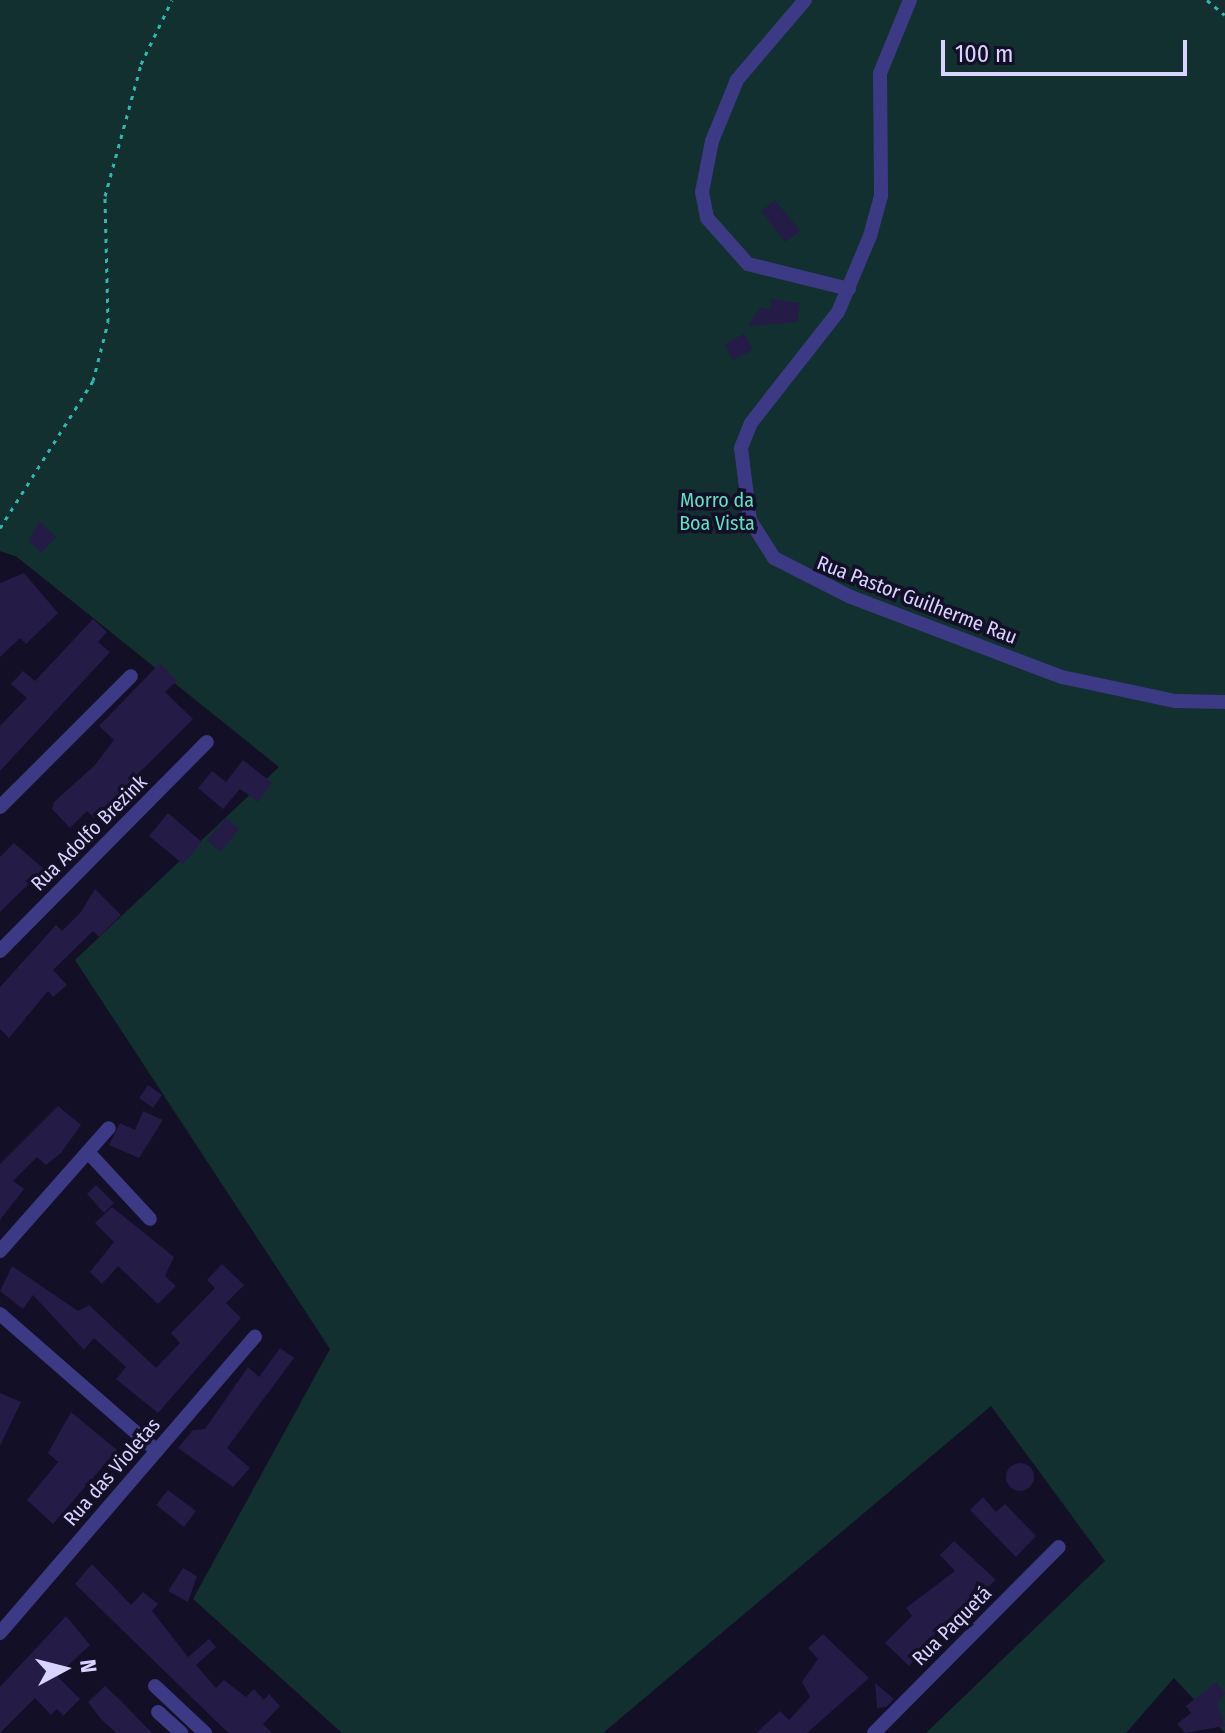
<!DOCTYPE html>
<html>
<head>
<meta charset="utf-8">
<style>
  body { margin:0 }
  #map { position:relative; width:1225px; height:1733px; overflow:hidden; background:#130f26; font-family:"Fira Sans Condensed",sans-serif }
  div>[style] { position:absolute }
  [style*='--x'] { left:calc(var(--x)*1px); top:calc(var(--y)*1px); width:calc(var(--w)*1px); rotate:calc(var(--a)*1deg) }
  .green>* { inset:0; background:#12302f }
  .building>* { inset:0; background:#241b47 }
  .round { border-radius:50% }
  .path>* { height:3px; margin-top:-1.5px; transform-origin:0; background:repeating-linear-gradient(90deg,#2fb8b0 0 4px,transparent 0 10px) }
  .street>* { height:14px; margin:-7px; padding:0 7px; transform-origin:7px; border-radius:7px; background:#3d3a85 }
  span { translate:-50% -50%; white-space:nowrap; text-align:center; line-height:1.15; -webkit-text-stroke:7px #130f26; paint-order:stroke }
  .park-label { font-size:20px; color:#5fe0c0 }
  .street-label { font-size:20px; color:#d9d4ff }
  .north { position:absolute; left:24px; top:1629px; width:80px; height:80px; -webkit-text-stroke:6px #130f26; paint-order:stroke; rotate:83deg; font-size:22px; font-weight:700; line-height:32px; text-align:center; color:#d9d4ff }
  .north::after { content:''; display:block; margin:auto; width:28px; height:36px; background:#d9d4ff; clip-path:polygon(50% 0,100% 100%,50% 72%,0 100%) }
  .scale { position:absolute; left:941px; top:40px; width:246px; height:36px; box-sizing:border-box; border:4px solid #d9d4ff; border-top:0; padding-left:10px; font-size:24px; line-height:28px; white-space:nowrap; color:#d9d4ff; -webkit-text-stroke:6px #130f26; paint-order:stroke }
</style>
</head>
<body>
<div id="map">
  <div class="green">
    <i style="clip-path:polygon(0 0,1225px 0,1225px 1733px,1174px 1678px,1126px 1733px,926px 1733px,1105px 1561px,991px 1406px,603px 1733px,342px 1733px,193px 1599px,330px 1349px,75px 960px,279px 767px,17px 557px,0 551px)"></i>
  </div>
  <div class="building">
    <i style="clip-path:polygon(775px 200px,800px 231px,785px 242px,761px 211px)"></i>
    <i style="clip-path:polygon(771px 299px,800px 303px,797px 322px,748px 326px,761px 307px,770px 310px)"></i>
    <i style="clip-path:polygon(744px 334px,753px 350px,733px 360px,724px 345px)"></i>
    <i style="clip-path:polygon(39px 521px,56px 537px,41px 553px,29px 541px)"></i>
    <i style="clip-path:polygon(24px 573px,58px 613px,26px 644px,20px 638px,0 657px,0 583px)"></i>
    <i style="clip-path:polygon(93px 619px,107px 632px,98px 642px,110px 652px,0 771px,0 726px,27px 698px,11px 684px,23px 671px,35px 681px)"></i>
    <i style="clip-path:polygon(160px 663px,177px 681px,165px 692px,193px 719px,94px 818px,87px 811px,70px 828px,52px 809px,54px 802px,95px 765px,114px 740px,99px 726px)"></i>
    <i style="clip-path:polygon(243px 760px,272px 783px,258px 802px,240px 789px,223px 809px,198px 788px,212px 771px,226px 782px)"></i>
    <i style="clip-path:polygon(168px 813px,202px 842px,183px 864px,149px 836px)"></i>
    <i style="clip-path:polygon(226px 818px,239px 829px,220px 852px,207px 840px)"></i>
    <i style="clip-path:polygon(14px 843px,44px 869px,0 912px,0 857px)"></i>
    <i style="clip-path:polygon(95px 889px,121px 915px,99px 937px,93px 931px,53px 970px,67px 985px,53px 997px,48px 991px,9px 1038px,0 1029px,0 987px,56px 925px,62px 931px,81px 912px)"></i>
    <i style="clip-path:polygon(148px 1085px,162px 1095px,153px 1108px,139px 1098px)"></i>
    <i style="clip-path:polygon(58px 1106px,81px 1125px,61px 1153px,46px 1165px,37px 1157px,13px 1181px,24px 1189px,0 1220px,0 1164px)"></i>
    <i style="clip-path:polygon(143px 1111px,163px 1120px,139px 1158px,109px 1145px,120px 1123px,135px 1130px)"></i>
    <i style="clip-path:polygon(96px 1185px,114px 1203px,104px 1213px,87px 1194px)"></i>
    <i style="clip-path:polygon(112px 1207px,174px 1257px,165px 1276px,176px 1286px,158px 1304px,118px 1266px,102px 1284px,90px 1272px,114px 1242px,95px 1223px)"></i>
    <i style="clip-path:polygon(222px 1264px,244px 1285px,226px 1303px,241px 1318px,158px 1413px,116px 1379px,126px 1367px,94px 1338px,84px 1350px,33px 1295px,23px 1309px,0 1291px,12px 1266px,78px 1311px,89px 1305px,156px 1368px,180px 1343px,171px 1333px,215px 1288px,207px 1280px)"></i>
    <i style="clip-path:polygon(280px 1348px,294px 1358px,227px 1448px,250px 1468px,233px 1487px,178px 1448px,193px 1430px,205px 1429px,248px 1367px,259px 1377px)"></i>
    <i style="clip-path:polygon(0 1393px,21px 1402px,0 1446px)"></i>
    <i style="clip-path:polygon(71px 1412px,117px 1450px,53px 1524px,27px 1500px,58px 1462px,48px 1453px)"></i>
    <i class="round" style="left:1006px;top:1463px;width:28px;height:28px"></i>
    <i style="clip-path:polygon(168px 1490px,196px 1511px,184px 1527px,156px 1505px)"></i>
    <i style="clip-path:polygon(983px 1497px,996px 1512px,1005px 1504px,1036px 1536px,1016px 1557px,970px 1510px)"></i>
    <i style="clip-path:polygon(954px 1541px,996px 1580px,945px 1622px,909px 1666px,885px 1643px,912px 1616px,906px 1608px,955px 1571px,940px 1555px)"></i>
    <i style="clip-path:polygon(92px 1564px,131px 1605px,143px 1592px,158px 1604px,152px 1611px,188px 1657px,209px 1639px,216px 1647px,196px 1665px,216px 1688px,224px 1680px,246px 1697px,254px 1689px,264px 1700px,269px 1694px,280px 1706px,263px 1724px,272px 1733px,229px 1733px,220px 1725px,75px 1584px)"></i>
    <i style="clip-path:polygon(183px 1568px,197px 1576px,188px 1602px,168px 1591px)"></i>
    <i style="clip-path:polygon(66px 1616px,90px 1645px,57px 1676px,80px 1699px,63px 1716px,57px 1709px,51px 1715px,35px 1698px,0 1733px,0 1687px)"></i>
    <i style="clip-path:polygon(823px 1634px,869px 1678px,807px 1733px,756px 1733px,780px 1711px,789px 1720px,810px 1697px,802px 1682px,818px 1659px,808px 1648px)"></i>
    <i style="clip-path:polygon(1216px 1682px,1225px 1693px,1217px 1703px,1225px 1726px,1185px 1733px,1177px 1724px,1191px 1713px,1186px 1706px)"></i>
    <i style="clip-path:polygon(875px 1683px,894px 1699px,886px 1707px,877px 1708px)"></i>
    <i style="clip-path:polygon(105px 1686px,120px 1700px,152px 1733px,116px 1733px,101px 1719px,88px 1702px)"></i>
  </div>
  <div class="path">
    <i style="--x:1207;--y:0;--w:23;--a:40"></i>
    <i style="--x:0;--y:528;--w:174;--a:-57.7"></i>
    <i style="--x:93;--y:381;--w:61;--a:-75.7"></i>
    <i style="--x:108;--y:322;--w:126;--a:-91.4"></i>
    <i style="--x:105;--y:196;--w:137;--a:-74.7"></i>
    <i style="--x:141;--y:64;--w:71;--a:-64.2"></i>
  </div>
  <div class="street">
    <i style="--x:805;--y:0;--w:105;--a:130.4"></i>
    <i style="--x:737;--y:80;--w:66;--a:112.3"></i>
    <i style="--x:712;--y:141;--w:52;--a:101.1"></i>
    <i style="--x:702;--y:192;--w:26;--a:79"></i>
    <i style="--x:707;--y:218;--w:62;--a:48.3"></i>
    <i style="--x:748;--y:264;--w:104;--a:13.9"></i>
    <i style="--x:910;--y:0;--w:79;--a:112.3"></i>
    <i style="--x:880;--y:73;--w:123;--a:89.5"></i>
    <i style="--x:881;--y:196;--w:41;--a:105.4"></i>
    <i style="--x:870;--y:236;--w:82;--a:112.8"></i>
    <i style="--x:838;--y:312;--w:141;--a:128.1"></i>
    <i style="--x:751;--y:423;--w:27;--a:112"></i>
    <i style="--x:741;--y:448;--w:73;--a:82.9"></i>
    <i style="--x:750;--y:520;--w:45;--a:57.7"></i>
    <i style="--x:774;--y:558;--w:86;--a:26.9"></i>
    <i style="--x:851;--y:597;--w:226;--a:20.8"></i>
    <i style="--x:1062;--y:677;--w:116;--a:12"></i>
    <i style="--x:1175;--y:701;--w:50;--a:1.1"></i>
    <i style="--x:0;--y:807;--w:185;--a:-45"></i>
    <i style="--x:0;--y:951;--w:294;--a:-45.3"></i>
    <i style="--x:88;--y:1152;--w:91;--a:47.2"></i>
    <i style="--x:0;--y:1251;--w:164;--a:-48.5"></i>
    <i style="--x:0;--y:1314;--w:208;--a:41.1"></i>
    <i style="--x:0;--y:1633;--w:391;--a:-49.3"></i>
    <i style="--x:155;--y:1686;--w:69;--a:43.2"></i>
    <i style="--x:158;--y:1712;--w:31;--a:42"></i>
    <i style="--x:874;--y:1733;--w:262;--a:-45.2"></i>
  </div>
  <div class="park-label">
    <span style="left:717px;top:512px">Morro da<br>Boa Vista</span>
  </div>
  <div class="street-label">
    <span style="left:917px;top:600px;rotate:21deg">Rua Pastor Guilherme Rau</span>
    <span style="left:89px;top:833px;rotate:-45deg">Rua Adolfo Brezink</span>
    <span style="left:112px;top:1472px;rotate:-49deg">Rua das Violetas</span>
    <span style="left:952px;top:1626px;rotate:-45deg">Rua Paquetá</span>
  </div>
  <div class="north">N</div>
  <div class="scale">100 m</div>
</div>
</body>
</html>
